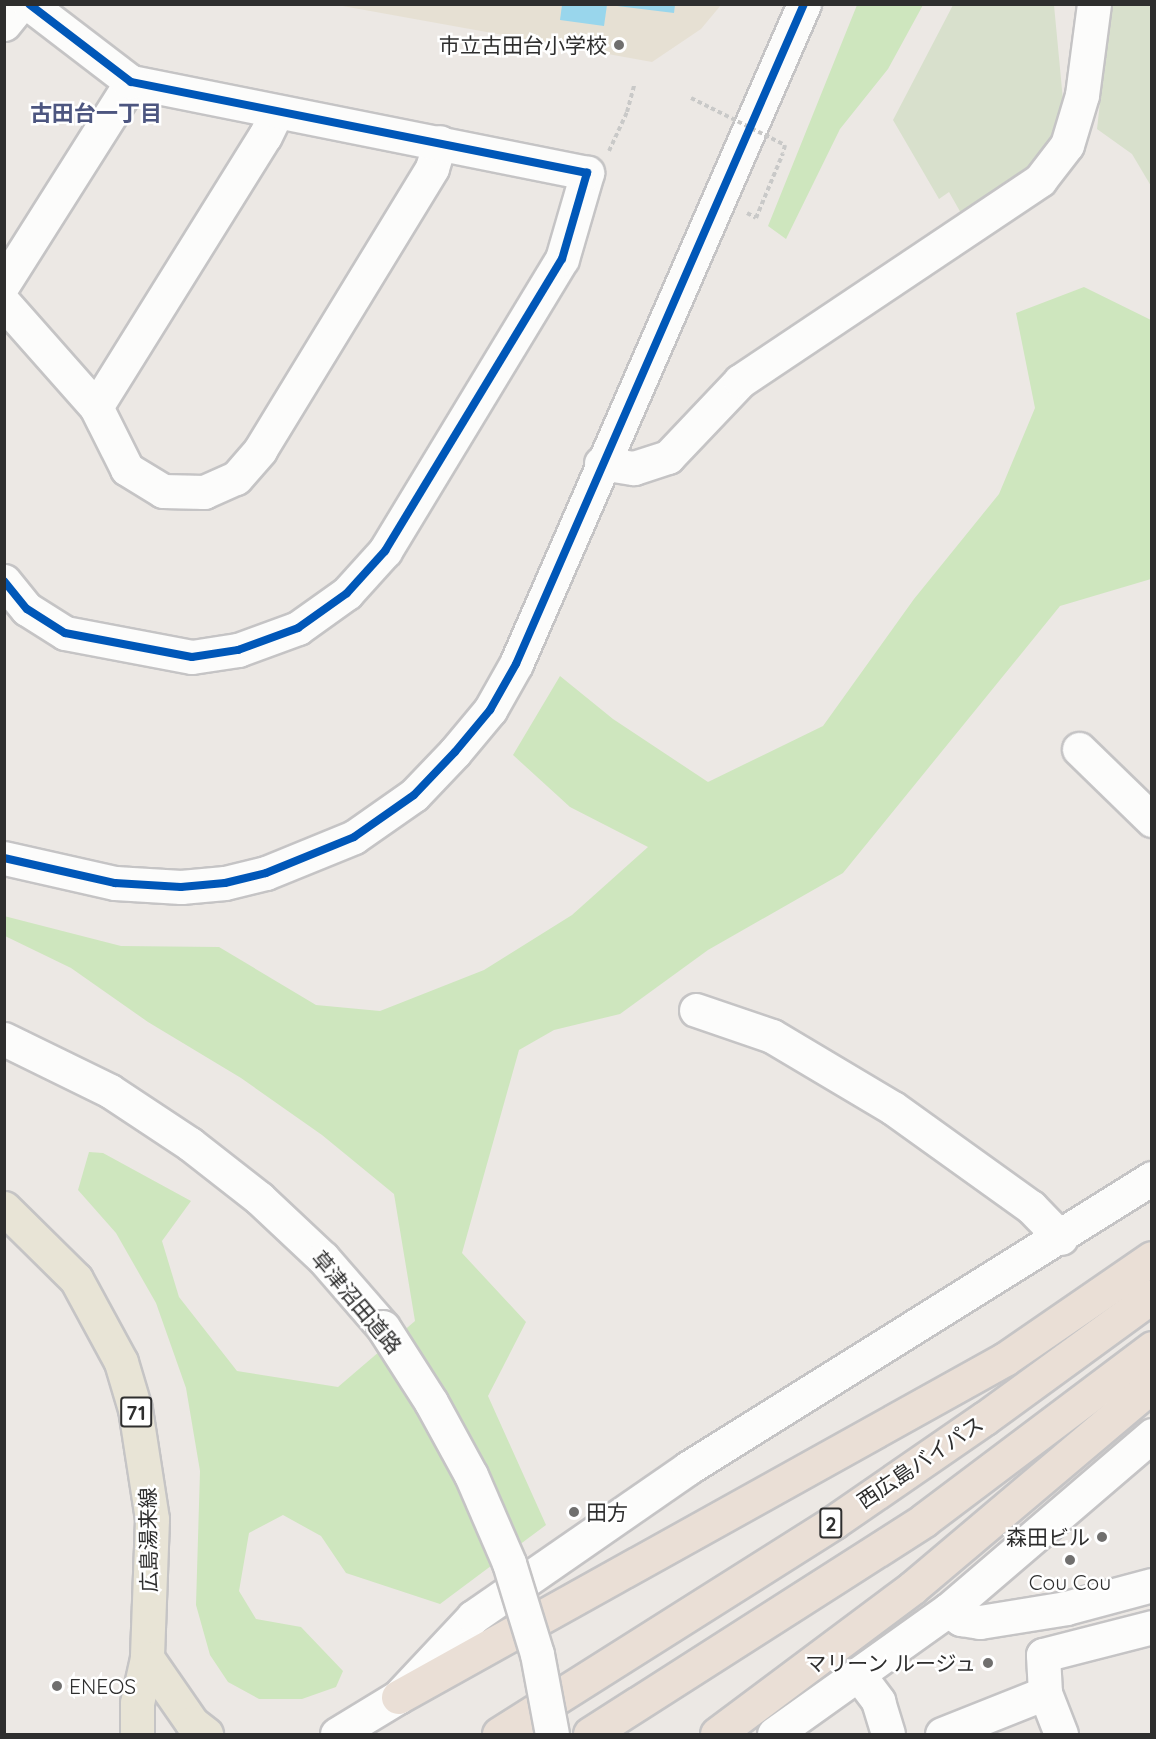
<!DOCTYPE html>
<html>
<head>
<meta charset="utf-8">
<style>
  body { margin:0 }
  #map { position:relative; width:1156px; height:1739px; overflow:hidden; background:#ece8e4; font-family:Quicksand,"Noto Sans JP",sans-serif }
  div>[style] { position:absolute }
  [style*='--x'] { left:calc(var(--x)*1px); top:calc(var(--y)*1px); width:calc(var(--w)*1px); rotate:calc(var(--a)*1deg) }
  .education>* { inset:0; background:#e6e0d3 }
  .green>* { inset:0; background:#cee6be }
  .cemetery>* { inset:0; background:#d8e0cc }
  .water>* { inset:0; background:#99d6ec }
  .path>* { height:4px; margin-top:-2px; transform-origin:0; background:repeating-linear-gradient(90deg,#c9c9c8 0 4.5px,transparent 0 7.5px) }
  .roads { filter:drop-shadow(2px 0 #c5c4c5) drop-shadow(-2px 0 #c5c4c5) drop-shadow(0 2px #c5c4c5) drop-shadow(0 -2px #c5c4c5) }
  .minor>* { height:33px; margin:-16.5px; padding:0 16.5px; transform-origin:16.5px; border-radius:16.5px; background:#fcfcfb }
  .tertiary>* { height:33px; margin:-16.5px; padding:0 16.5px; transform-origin:16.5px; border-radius:16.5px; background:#fcfcfb }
  .primary>* { height:33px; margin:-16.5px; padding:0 16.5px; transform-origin:16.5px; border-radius:16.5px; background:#e8e4d6 }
  .motorway>* { height:33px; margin:-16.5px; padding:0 16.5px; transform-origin:16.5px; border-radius:16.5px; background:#eadfd6 }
  .path-bridge>* { height:4px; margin-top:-2px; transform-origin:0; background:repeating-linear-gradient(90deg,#c9c9c8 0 4.5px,transparent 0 7.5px) }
  .bridges { filter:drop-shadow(2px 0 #c5c4c5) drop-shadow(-2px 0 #c5c4c5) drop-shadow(0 2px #c5c4c5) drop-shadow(0 -2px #c5c4c5) }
  .tertiary-bridge>* { height:33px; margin:-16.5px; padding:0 16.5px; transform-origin:16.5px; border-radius:16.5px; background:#fcfcfb }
  .cycleway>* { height:8px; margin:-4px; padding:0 4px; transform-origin:4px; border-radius:4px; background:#0057b8 }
  .dots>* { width:16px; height:16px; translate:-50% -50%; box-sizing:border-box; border:3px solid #fff; border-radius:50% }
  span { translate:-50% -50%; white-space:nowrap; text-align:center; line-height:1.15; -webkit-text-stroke:5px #fff; paint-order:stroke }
  .shield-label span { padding:2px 4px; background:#fff; border:2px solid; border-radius:4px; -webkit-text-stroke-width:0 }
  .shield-label { font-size:20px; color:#2e2e2e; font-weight:700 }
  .poi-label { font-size:21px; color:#2e2e2e }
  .right { translate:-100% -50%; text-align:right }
  .left { translate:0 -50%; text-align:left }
  .street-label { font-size:21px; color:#2e2e2e }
  .neighbourhood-label { font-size:22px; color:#4d5680; font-weight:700 }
  .frame { position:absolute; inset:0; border:6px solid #2e2e2e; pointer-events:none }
</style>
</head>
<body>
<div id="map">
  <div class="education">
    <i style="clip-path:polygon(337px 5px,721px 5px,701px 29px,652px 62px)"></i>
  </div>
  <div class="green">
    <i style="clip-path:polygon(857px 5px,923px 5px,888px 69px,840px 129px,786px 239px,768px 226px)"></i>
    <i style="clip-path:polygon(1084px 287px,1151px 320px,1151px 579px,1060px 606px,843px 873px,708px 950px,620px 1014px,554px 1030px,519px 1050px,462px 1253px,526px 1322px,488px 1396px,546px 1525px,440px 1604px,346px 1573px,321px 1536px,283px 1515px,249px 1533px,239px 1591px,256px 1619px,301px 1627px,343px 1671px,336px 1687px,302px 1699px,259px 1699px,228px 1682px,210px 1655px,196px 1605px,200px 1471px,186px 1388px,156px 1303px,116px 1233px,78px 1190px,89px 1152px,103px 1153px,191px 1201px,162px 1241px,179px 1297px,237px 1371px,338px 1387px,415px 1321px,394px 1194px,322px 1135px,241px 1078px,148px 1022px,71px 968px,5px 936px,4px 916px,121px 946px,219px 947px,316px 1005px,380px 1011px,484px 970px,572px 915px,648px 847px,570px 807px,513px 755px,560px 676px,613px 719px,708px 782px,823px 726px,914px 599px,999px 494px,1035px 408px,1016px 313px)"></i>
  </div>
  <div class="cemetery">
    <i style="clip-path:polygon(953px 5px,1054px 5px,1063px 100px,1056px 147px,966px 222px,949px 192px,939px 199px,893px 120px)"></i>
    <i style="clip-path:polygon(1111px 5px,1151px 5px,1151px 186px,1132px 154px,1097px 129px)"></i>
  </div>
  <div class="water">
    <i style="clip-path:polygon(562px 5px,607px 5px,604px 26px,560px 20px)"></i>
    <i style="clip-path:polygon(609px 5px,675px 4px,675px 5px,674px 13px)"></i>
  </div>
  <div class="path">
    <i style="--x:609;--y:151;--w:43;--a:-65.2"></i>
    <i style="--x:627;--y:112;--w:28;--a:-75"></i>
    <i style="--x:747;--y:213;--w:10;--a:29"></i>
    <i style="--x:756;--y:218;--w:70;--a:-67.4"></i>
  </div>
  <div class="roads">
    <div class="minor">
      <i style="--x:4;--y:24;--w:26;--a:-51"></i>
      <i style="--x:4;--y:283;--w:238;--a:-57.7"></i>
      <i style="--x:4;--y:303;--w:139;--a:48.5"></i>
      <i style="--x:96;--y:407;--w:69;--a:63.4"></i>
      <i style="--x:127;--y:469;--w:42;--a:31.4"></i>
      <i style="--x:163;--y:491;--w:41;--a:1.4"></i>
      <i style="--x:204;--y:492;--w:35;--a:-24"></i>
      <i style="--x:236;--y:478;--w:37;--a:-49"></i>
      <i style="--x:260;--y:450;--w:330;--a:-58.6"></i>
      <i style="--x:432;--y:168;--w:27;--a:-73"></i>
      <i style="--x:96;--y:407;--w:319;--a:-58.1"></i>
      <i style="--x:265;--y:136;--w:25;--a:-64"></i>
      <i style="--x:601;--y:463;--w:33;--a:9"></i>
      <i style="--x:634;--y:468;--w:36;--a:-18"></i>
      <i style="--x:668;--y:457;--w:105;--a:-46.5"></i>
      <i style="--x:740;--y:381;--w:361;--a:-33.8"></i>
      <i style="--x:1040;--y:180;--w:44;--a:-52.4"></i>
      <i style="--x:1067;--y:145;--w:52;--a:-73.3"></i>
      <i style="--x:1082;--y:95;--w:92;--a:-82.5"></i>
      <i style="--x:4;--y:581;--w:36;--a:51"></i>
      <i style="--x:27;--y:609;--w:45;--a:32.3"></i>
      <i style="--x:65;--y:633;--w:129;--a:10.7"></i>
      <i style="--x:192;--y:657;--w:47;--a:-8.7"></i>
      <i style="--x:238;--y:650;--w:64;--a:-20.1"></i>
      <i style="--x:298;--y:628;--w:60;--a:-35.5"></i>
      <i style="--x:347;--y:593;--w:57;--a:-47.9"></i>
      <i style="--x:385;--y:551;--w:341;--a:-58.8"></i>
      <i style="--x:562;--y:259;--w:90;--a:-73.8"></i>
      <i style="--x:587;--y:173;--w:465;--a:-168.7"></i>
      <i style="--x:131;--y:82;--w:128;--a:-142.6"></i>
      <i style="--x:1079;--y:749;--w:102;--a:44.2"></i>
      <i style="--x:696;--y:1010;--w:80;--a:18.9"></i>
      <i style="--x:772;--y:1036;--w:141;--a:30.8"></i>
      <i style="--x:893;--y:1108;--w:170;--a:35.7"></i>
      <i style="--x:1031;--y:1207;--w:43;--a:45.9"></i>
      <i style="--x:948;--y:1610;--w:16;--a:35"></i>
      <i style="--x:961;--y:1619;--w:19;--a:9"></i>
      <i style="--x:980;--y:1622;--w:87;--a:-9.2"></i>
      <i style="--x:1066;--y:1608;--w:89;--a:-15"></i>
      <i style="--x:858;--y:1674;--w:34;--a:53"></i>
      <i style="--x:878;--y:1701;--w:34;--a:73"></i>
      <i style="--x:337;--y:1734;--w:71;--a:-31.2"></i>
      <i style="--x:398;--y:1697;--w:110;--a:-46.8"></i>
      <i style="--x:473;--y:1617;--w:262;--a:-34.7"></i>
      <i style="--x:688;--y:1468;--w:547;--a:-32.01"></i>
      <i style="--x:774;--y:1734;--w:214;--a:-35.5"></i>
      <i style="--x:948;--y:1610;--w:269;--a:-40.6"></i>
      <i style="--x:942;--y:1734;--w:111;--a:-21.7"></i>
      <i style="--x:1061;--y:1734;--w:44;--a:-111.3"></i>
      <i style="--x:1045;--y:1693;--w:38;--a:-93"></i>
      <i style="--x:1043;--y:1655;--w:113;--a:-14.4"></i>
    </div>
    <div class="tertiary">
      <i style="--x:4;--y:858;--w:114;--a:12.7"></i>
      <i style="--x:115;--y:883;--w:66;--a:3.5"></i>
      <i style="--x:181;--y:887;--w:44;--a:-5.2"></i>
      <i style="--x:225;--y:883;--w:42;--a:-13.7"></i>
      <i style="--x:266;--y:873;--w:95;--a:-22.2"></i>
      <i style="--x:354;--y:837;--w:73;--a:-35"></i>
      <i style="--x:414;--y:795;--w:59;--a:-46.4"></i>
      <i style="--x:455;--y:752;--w:55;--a:-50.2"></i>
      <i style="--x:490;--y:710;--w:53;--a:-60.5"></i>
      <i style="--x:516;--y:664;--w:720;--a:-66.43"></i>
      <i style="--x:4;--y:1039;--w:118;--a:26.1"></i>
      <i style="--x:110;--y:1091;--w:96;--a:33.5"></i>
      <i style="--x:190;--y:1144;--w:88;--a:38"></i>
      <i style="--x:259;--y:1198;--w:88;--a:43.2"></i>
      <i style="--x:323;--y:1258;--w:91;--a:49"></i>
    </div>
    <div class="primary">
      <i style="--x:4;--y:1208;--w:101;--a:44.6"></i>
      <i style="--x:76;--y:1279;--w:94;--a:61.5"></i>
      <i style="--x:121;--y:1362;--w:49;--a:73.4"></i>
      <i style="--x:135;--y:1409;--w:111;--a:81.2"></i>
      <i style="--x:152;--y:1519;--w:139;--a:92.1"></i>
      <i style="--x:147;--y:1658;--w:46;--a:102.5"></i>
      <i style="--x:137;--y:1703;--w:31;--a:90"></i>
      <i style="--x:147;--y:1658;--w:79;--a:55.3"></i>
      <i style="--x:192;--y:1723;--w:18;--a:38"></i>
    </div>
    <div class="motorway">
      <i style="--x:398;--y:1697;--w:695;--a:-29.11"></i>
      <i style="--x:1005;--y:1359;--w:178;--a:-34.5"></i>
      <i style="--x:499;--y:1734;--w:396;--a:-32.3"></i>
      <i style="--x:834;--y:1522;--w:183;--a:-34.6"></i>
      <i style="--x:985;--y:1418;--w:207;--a:-36.1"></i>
      <i style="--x:590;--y:1734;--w:397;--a:-32.6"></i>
      <i style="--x:924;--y:1520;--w:286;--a:-37"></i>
      <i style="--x:717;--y:1734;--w:244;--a:-36.8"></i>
      <i style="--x:912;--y:1588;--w:314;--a:-40.2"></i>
    </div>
  </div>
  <div class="path-bridge">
    <i style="--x:691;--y:98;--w:105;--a:26.6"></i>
    <i style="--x:785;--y:145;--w:8;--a:104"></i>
  </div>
  <div class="bridges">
    <div class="tertiary-bridge">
      <i style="--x:383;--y:1327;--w:89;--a:57.4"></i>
      <i style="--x:431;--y:1402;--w:83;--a:61.3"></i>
      <i style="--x:471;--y:1475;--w:96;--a:66.6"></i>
      <i style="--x:509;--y:1563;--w:95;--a:72.9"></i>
      <i style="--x:537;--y:1654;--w:81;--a:79.4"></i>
    </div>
  </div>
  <div class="cycleway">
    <i style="--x:4;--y:581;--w:36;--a:51"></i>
    <i style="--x:27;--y:609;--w:45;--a:32.3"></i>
    <i style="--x:65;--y:633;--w:129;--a:10.7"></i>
    <i style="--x:192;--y:657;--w:47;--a:-8.7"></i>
    <i style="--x:238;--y:650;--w:64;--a:-20.1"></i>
    <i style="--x:298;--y:628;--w:60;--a:-35.5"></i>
    <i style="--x:347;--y:593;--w:57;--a:-47.9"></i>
    <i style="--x:385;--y:551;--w:341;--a:-58.8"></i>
    <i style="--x:562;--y:259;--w:90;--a:-73.8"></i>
    <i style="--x:587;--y:173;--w:465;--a:-168.7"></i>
    <i style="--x:131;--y:82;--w:128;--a:-142.6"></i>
    <i style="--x:4;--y:858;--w:114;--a:12.7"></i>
    <i style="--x:115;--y:883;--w:66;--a:3.5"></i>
    <i style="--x:181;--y:887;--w:44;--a:-5.2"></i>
    <i style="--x:225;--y:883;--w:42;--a:-13.7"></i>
    <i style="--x:266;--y:873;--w:95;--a:-22.2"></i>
    <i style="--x:354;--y:837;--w:73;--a:-35"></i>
    <i style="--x:414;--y:795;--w:59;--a:-46.4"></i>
    <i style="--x:455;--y:752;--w:55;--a:-50.2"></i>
    <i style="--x:490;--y:710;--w:53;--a:-60.5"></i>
    <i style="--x:516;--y:664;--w:720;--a:-66.43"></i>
  </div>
  <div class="dots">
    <i style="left:619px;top:45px;background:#706f6e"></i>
    <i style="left:574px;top:1512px;background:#706f6e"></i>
    <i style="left:1102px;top:1537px;background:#706f6e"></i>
    <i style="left:1070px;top:1560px;background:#706f6e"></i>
    <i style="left:988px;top:1663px;background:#706f6e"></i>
    <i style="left:57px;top:1686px;background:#706f6e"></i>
  </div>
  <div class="shield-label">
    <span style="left:136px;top:1412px">71</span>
    <span style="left:831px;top:1523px">2</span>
  </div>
  <div class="poi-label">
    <span class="right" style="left:607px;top:45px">市立古田台小学校</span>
    <span class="left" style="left:586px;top:1512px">田方</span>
    <span class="right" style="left:1090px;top:1537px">森田ビル</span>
    <span style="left:1070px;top:1582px">Cou Cou</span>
    <span class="right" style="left:976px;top:1663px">マリーン ルージュ</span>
    <span class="left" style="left:69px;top:1686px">ENEOS</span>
  </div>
  <div class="street-label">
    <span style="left:357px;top:1302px;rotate:50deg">草津沼田道路</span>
    <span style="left:920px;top:1462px;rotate:-34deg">西広島バイパス</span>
    <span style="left:148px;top:1540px;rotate:-91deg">広島湯来線</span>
  </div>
  <div class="neighbourhood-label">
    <span style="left:96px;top:114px">古田台一丁目</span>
  </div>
  <div class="frame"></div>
</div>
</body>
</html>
